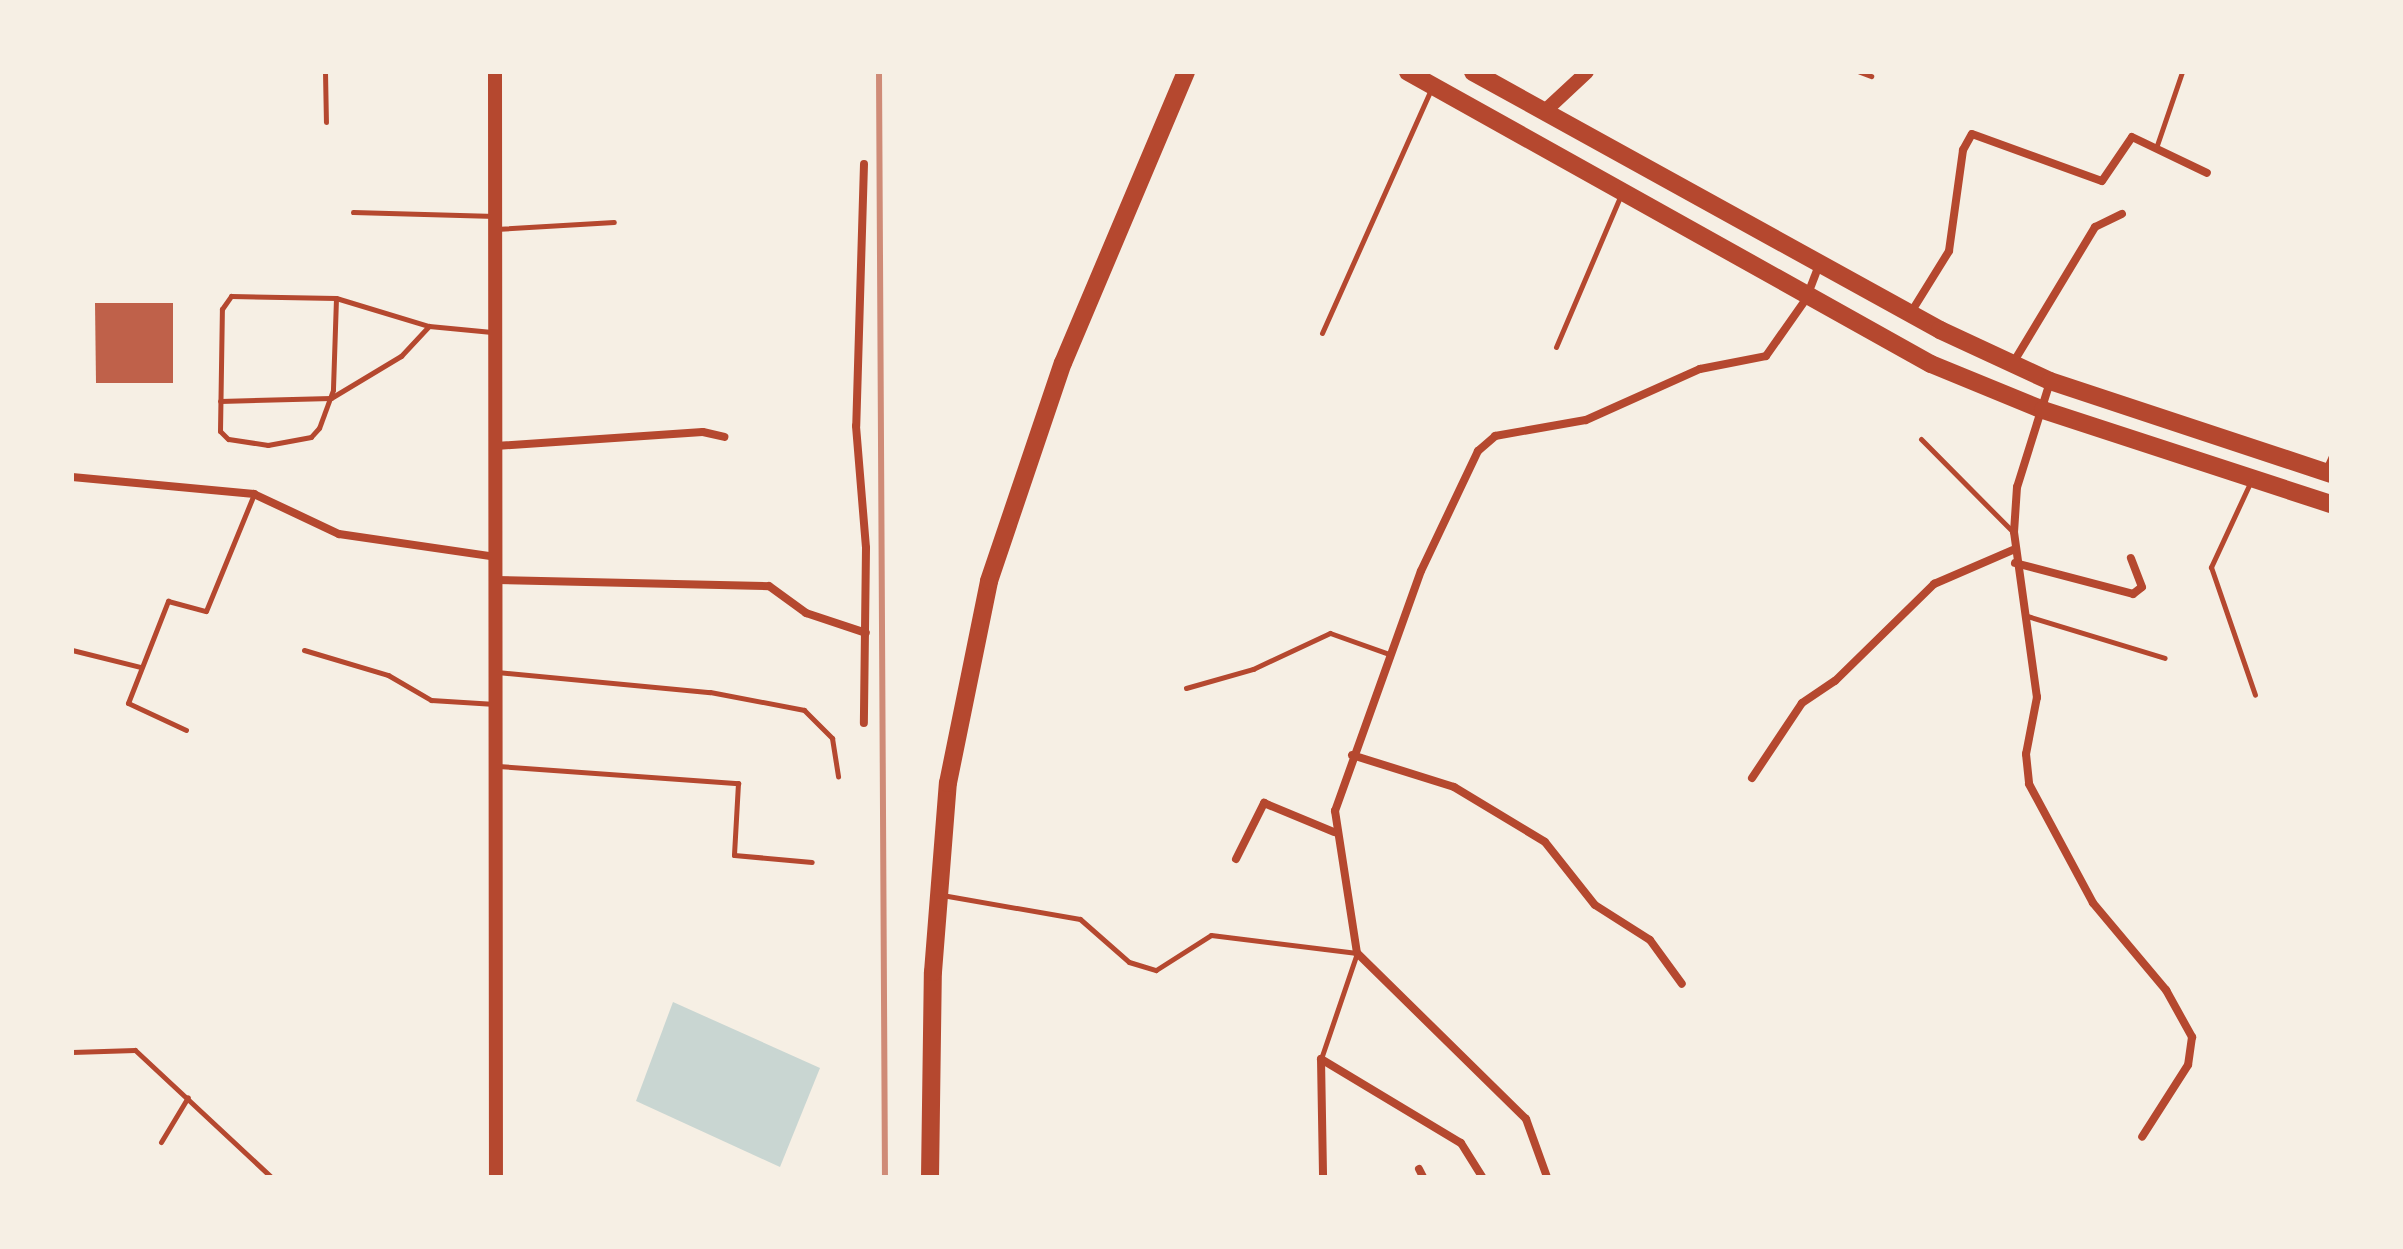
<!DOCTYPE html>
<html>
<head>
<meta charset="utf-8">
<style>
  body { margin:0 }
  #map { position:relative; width:2403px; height:1249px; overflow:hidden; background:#f6efe4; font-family:"Fira Sans",sans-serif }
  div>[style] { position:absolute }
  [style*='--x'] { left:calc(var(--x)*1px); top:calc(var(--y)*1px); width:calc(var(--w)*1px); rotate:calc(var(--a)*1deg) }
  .water>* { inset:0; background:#c9d6d2 }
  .building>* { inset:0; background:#bf614a }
  .service>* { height:5px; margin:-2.5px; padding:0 2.5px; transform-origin:2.5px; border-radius:2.5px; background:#b5482f }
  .minor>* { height:8px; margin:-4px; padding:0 4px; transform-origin:4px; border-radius:4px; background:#b5482f }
  .tertiary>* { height:14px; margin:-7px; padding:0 7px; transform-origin:7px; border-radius:7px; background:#b5482f }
  .trunk>* { height:18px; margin:-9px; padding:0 9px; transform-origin:9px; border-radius:9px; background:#b5482f }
  .rail>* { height:6px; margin:-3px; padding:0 3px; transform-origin:3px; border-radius:3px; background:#cf8b77 }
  span { translate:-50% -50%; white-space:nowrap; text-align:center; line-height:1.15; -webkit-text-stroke:6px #f6efe4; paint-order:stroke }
  .frame { position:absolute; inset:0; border:74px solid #f6efe4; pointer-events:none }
</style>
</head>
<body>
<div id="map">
  <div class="water">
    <i style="clip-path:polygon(673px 1002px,820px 1068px,780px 1167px,636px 1101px)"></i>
  </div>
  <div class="building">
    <i style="clip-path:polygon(95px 303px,173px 303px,173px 383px,96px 383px)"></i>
  </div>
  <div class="service">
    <i style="--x:325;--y:72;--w:50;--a:88.9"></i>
    <i style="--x:1860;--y:72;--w:12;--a:20"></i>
    <i style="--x:2156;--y:148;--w:80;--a:-71.1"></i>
    <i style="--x:353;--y:212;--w:142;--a:1.6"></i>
    <i style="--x:496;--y:229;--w:118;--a:-3.4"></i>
    <i style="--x:336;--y:298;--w:92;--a:91.9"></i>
    <i style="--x:333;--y:390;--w:40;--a:110.2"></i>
    <i style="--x:319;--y:428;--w:12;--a:132"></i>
    <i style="--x:311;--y:437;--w:44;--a:169.5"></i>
    <i style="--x:268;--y:445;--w:40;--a:-171.5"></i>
    <i style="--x:228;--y:439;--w:11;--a:-135"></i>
    <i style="--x:220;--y:431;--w:122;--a:-89.1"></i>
    <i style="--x:222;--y:309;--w:16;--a:-55"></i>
    <i style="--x:231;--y:296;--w:105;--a:1.1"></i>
    <i style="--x:336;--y:298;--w:97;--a:16.8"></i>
    <i style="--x:429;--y:326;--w:63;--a:5.4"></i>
    <i style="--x:1322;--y:333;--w:267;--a:-65.9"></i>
    <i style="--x:1556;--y:347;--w:163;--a:-66.9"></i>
    <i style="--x:220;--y:401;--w:111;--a:-1.5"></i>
    <i style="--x:331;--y:398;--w:82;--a:-31"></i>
    <i style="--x:401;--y:356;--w:41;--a:-47"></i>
    <i style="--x:1921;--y:439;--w:131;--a:45.3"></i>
    <i style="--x:2326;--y:467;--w:12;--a:-66"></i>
    <i style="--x:2250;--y:483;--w:93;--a:114.9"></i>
    <i style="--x:2211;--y:567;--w:135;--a:71"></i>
    <i style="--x:2024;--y:615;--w:147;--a:17"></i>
    <i style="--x:72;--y:650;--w:70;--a:14"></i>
    <i style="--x:304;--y:650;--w:88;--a:16.6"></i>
    <i style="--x:388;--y:675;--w:50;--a:30.2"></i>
    <i style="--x:431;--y:700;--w:64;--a:3.6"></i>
    <i style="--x:497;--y:672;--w:214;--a:5.4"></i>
    <i style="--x:710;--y:692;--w:96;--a:10.8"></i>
    <i style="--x:804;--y:710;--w:40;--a:45"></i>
    <i style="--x:832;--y:738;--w:39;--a:81"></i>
    <i style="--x:1186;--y:688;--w:70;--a:-15.8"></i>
    <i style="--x:1253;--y:669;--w:85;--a:-25.1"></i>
    <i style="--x:1330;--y:633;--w:63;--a:19.6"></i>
    <i style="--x:186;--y:730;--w:64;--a:-155"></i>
    <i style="--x:128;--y:703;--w:110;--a:-68.6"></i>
    <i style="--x:168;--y:601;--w:39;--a:15"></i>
    <i style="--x:206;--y:611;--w:126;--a:-67.7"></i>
    <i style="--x:498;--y:766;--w:241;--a:4.1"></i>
    <i style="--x:738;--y:783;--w:72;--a:93.2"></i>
    <i style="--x:734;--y:855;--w:78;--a:5.1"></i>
    <i style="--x:942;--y:895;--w:140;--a:9.9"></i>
    <i style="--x:1080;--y:919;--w:65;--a:41.3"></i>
    <i style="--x:1129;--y:962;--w:28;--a:17"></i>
    <i style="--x:1156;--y:970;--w:65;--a:-32.5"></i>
    <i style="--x:1211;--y:935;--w:147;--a:7"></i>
    <i style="--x:1357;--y:953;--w:112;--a:108.8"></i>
    <i style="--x:72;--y:1052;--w:63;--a:-1.8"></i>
    <i style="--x:135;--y:1050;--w:186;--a:43"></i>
    <i style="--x:161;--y:1142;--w:52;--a:-59"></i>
  </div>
  <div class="minor">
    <i style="--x:864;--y:164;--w:262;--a:91.7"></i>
    <i style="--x:856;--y:426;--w:122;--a:85.3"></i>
    <i style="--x:866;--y:548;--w:175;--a:90.7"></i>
    <i style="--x:1910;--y:314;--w:74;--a:-58.2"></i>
    <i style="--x:1949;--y:251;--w:102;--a:-82.1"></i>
    <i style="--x:1963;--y:150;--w:18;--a:-61"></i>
    <i style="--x:1972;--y:134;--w:138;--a:19.9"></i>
    <i style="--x:2102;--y:181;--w:53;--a:-55.7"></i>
    <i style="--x:2132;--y:137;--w:83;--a:25.6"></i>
    <i style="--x:2013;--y:363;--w:159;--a:-58.9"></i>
    <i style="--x:2095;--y:227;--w:30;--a:-26"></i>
    <i style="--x:2050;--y:382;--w:110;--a:107.4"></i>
    <i style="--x:2017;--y:487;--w:45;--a:93.8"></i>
    <i style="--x:2014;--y:532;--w:167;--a:82.1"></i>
    <i style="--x:2037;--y:697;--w:58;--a:100.9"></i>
    <i style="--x:2026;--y:754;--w:30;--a:84"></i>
    <i style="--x:2029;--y:784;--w:135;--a:61.7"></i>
    <i style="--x:2093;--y:903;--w:114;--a:50"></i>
    <i style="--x:2166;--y:990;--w:54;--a:61"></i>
    <i style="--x:2192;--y:1037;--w:28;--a:98"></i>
    <i style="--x:2188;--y:1065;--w:85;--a:122.6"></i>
    <i style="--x:496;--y:446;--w:207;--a:-3.9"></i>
    <i style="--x:703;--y:432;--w:22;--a:13"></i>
    <i style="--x:72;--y:477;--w:183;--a:5.3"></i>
    <i style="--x:254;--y:494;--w:94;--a:25.2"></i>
    <i style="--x:339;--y:534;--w:160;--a:8.3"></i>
    <i style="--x:2015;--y:563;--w:122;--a:14.7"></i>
    <i style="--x:2133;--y:594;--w:11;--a:-38"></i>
    <i style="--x:2142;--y:587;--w:31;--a:-111"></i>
    <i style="--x:496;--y:580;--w:273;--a:1.3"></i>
    <i style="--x:769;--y:586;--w:46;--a:36.1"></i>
    <i style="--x:806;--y:613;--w:63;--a:18.4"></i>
    <i style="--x:1352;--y:755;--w:107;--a:17.4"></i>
    <i style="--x:1454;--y:787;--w:106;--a:31.1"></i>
    <i style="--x:1545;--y:842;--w:80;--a:51.6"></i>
    <i style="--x:1595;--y:905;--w:65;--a:32.5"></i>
    <i style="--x:1650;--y:940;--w:54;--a:54"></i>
    <i style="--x:1752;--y:778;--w:90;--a:-56.3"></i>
    <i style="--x:1802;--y:703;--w:40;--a:-34"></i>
    <i style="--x:1835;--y:681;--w:139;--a:-44.4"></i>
    <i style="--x:1934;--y:584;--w:88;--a:-23.4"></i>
    <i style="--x:1236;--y:859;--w:63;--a:-63.4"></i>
    <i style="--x:1264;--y:803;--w:76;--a:22.5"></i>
    <i style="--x:1321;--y:1059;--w:163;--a:31"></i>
    <i style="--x:1461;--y:1143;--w:40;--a:58"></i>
    <i style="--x:1321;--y:1059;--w:118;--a:89"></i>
    <i style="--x:1419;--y:1169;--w:9;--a:63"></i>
    <i style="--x:1547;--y:1177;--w:62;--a:-109.9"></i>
    <i style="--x:1526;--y:1119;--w:237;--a:-135.5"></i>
    <i style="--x:1357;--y:953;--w:144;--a:-98.8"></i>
    <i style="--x:1335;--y:811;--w:255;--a:-70.3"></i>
    <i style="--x:1421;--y:571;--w:133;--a:-64.6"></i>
    <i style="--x:1478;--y:451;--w:23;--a:-41"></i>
    <i style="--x:1495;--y:436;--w:92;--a:-10"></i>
    <i style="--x:1586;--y:420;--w:125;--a:-24.1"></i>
    <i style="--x:1700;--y:369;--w:67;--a:-11.1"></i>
    <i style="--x:1766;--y:356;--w:70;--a:-54.9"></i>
    <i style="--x:1806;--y:299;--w:34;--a:-69"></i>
  </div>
  <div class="tertiary">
    <i style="--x:495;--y:72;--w:1105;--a:89.95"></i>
    <i style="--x:1545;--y:111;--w:57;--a:-42.9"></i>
  </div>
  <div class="trunk">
    <i style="--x:1408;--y:72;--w:599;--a:29.18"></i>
    <i style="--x:1931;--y:364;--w:121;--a:22.3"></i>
    <i style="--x:2043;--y:410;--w:303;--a:18.1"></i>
    <i style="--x:1473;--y:72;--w:534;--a:28.92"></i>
    <i style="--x:1940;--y:330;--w:121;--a:24.9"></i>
    <i style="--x:2050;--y:381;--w:296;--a:18.3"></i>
    <i style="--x:930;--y:1177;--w:205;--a:-89.2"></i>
    <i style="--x:933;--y:972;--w:190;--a:-85.5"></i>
    <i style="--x:948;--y:783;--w:206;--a:-78.5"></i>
    <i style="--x:989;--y:581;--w:230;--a:-71.3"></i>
    <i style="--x:1063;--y:363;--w:316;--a:-67.1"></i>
  </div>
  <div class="rail">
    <i style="--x:879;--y:72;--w:1105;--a:89.69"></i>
  </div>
  <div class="frame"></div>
</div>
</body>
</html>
